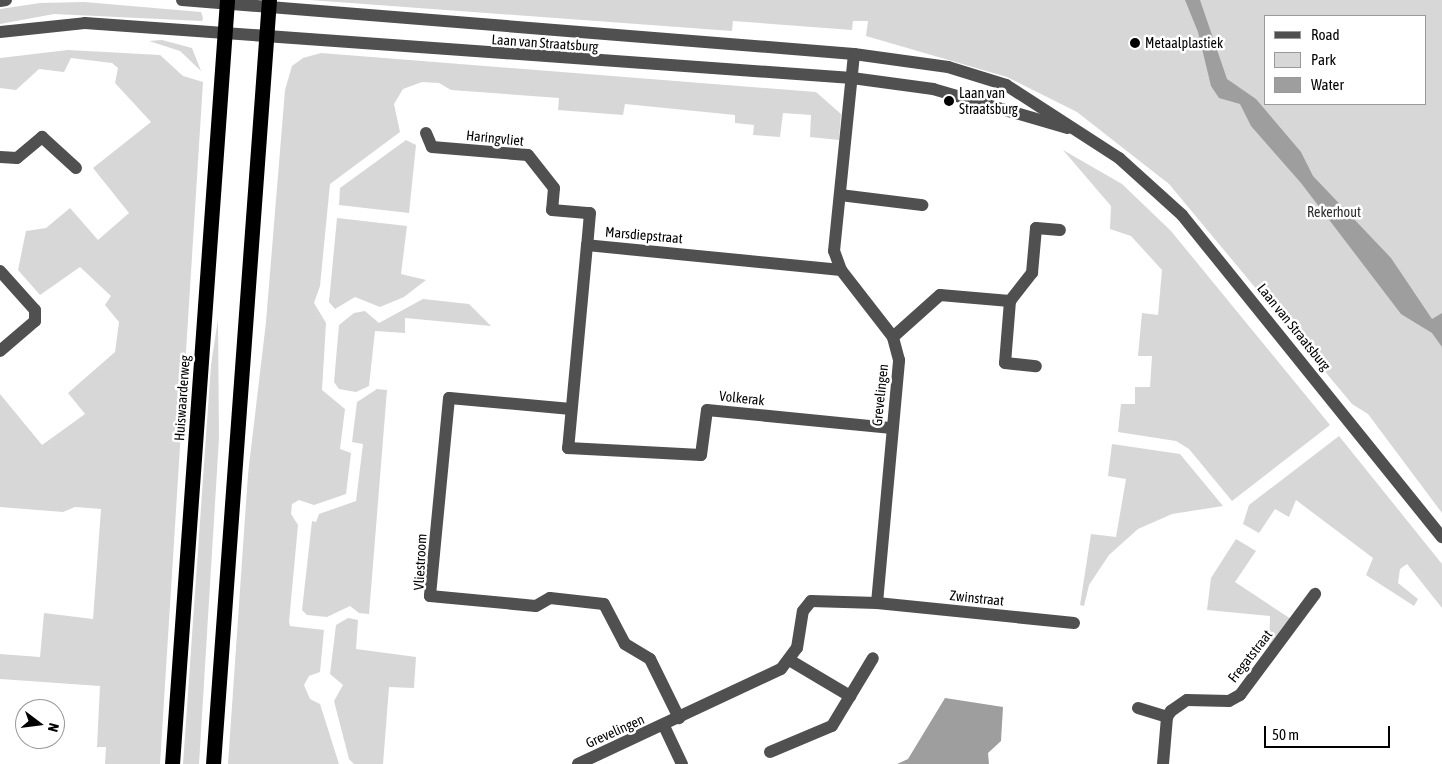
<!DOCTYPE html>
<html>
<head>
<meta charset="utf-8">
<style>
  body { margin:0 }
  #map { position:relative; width:1442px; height:764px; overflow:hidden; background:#fff; font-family:"Asap Condensed",sans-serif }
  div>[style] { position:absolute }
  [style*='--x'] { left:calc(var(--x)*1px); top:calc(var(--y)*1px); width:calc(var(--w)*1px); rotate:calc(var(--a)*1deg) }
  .green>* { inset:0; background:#d7d7d7 }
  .water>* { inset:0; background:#9e9e9e }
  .minor>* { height:12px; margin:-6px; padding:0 6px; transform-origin:6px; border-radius:6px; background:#505050 }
  .highway>* { height:15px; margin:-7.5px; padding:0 7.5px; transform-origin:7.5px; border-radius:7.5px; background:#000 }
  .dots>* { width:14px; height:14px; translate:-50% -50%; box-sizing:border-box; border:2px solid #fff; border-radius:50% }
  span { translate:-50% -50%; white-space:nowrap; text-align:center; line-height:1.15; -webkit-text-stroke:5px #fff; paint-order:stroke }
  .street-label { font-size:14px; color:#000 }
  .poi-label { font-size:14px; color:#000 }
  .left { translate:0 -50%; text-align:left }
  .park-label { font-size:14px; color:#2e2e2e }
  .legend { position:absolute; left:1264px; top:15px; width:162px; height:90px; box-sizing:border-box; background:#fff; border:1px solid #999; margin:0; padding:6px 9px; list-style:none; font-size:15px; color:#000 }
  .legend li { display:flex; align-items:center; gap:10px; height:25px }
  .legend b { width:25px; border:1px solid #999 }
  .north { position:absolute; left:15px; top:699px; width:50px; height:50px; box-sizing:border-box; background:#fff; border:1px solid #999; border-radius:50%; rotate:105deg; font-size:14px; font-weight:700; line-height:20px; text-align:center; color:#000 }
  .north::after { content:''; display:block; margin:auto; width:18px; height:22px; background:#000; clip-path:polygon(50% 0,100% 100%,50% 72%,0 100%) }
  .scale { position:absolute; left:1264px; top:726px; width:126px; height:22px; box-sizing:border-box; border:2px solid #000; border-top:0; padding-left:6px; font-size:15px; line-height:18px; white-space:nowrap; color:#000; -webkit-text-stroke:4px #fff; paint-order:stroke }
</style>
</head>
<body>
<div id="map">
  <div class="green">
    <i style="clip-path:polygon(evenodd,310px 0,1442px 0,1442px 513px,1368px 414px,1352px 404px,1169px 184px,1077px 112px,1007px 77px,866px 36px,868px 21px,853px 21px,852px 30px,733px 21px,732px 31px,310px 0,1266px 16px,1426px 16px,1426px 104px,1266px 104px,1266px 16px)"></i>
    <i style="clip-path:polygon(84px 2px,201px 12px,203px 18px,202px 21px,54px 14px,0 24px,0 9px,40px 3px)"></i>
    <i style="clip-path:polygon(162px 40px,192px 48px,201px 71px,180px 51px,149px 41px)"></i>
    <i style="clip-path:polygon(68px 50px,160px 55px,183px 76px,203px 82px,160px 764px,105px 764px,106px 747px,97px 747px,100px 686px,0 679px,0 654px,40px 657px,44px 613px,93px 619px,101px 509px,75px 507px,63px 512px,0 507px,0 394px,42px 445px,85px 414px,68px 393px,115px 352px,119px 322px,105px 305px,111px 296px,80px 267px,40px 295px,18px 270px,26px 231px,46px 228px,70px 208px,98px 240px,129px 213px,93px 168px,151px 122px,115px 83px,118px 68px,112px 63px,71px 58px,64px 72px,39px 69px,16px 90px,0 88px,0 58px)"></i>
    <i style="clip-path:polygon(321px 53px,816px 92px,841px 114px,839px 140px,810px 137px,811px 115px,783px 113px,780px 137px,753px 135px,754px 125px,735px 123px,735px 115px,625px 104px,623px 115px,558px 110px,559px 98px,451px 90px,439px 83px,422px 82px,403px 89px,394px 104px,400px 132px,330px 184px,320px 286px,314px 303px,326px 323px,322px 390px,345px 409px,340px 449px,351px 453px,346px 494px,314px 505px,299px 500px,292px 504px,291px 514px,298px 525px,289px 622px,290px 626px,324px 630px,320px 672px,309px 676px,304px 685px,310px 699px,320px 704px,339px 764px,228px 764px,248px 474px,266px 322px,285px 90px,292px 66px,303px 58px)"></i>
    <i style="clip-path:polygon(406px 140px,416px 145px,409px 213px,339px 205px,340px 188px)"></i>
    <i style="clip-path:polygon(1063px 150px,1122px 184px,1171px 231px,1330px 425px,1232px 501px,1189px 449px,1176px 441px,1118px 432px,1121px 404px,1135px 404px,1135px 387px,1150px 387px,1152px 356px,1138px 356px,1142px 313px,1158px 315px,1162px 270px,1131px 236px,1110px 229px,1111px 206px)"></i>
    <i style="clip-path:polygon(337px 218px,407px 226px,401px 274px,426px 280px,404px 297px,380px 307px,355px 297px,335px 309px,329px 302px)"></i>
    <i style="clip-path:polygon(423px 299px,469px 304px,491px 326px,405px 318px,405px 333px,375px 331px,369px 386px,356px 392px,339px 389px,334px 382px,339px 325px,354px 313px,365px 311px,379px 323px)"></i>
    <i style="clip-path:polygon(218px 319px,219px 438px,199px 764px,183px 764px,211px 365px)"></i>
    <i style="clip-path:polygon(377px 389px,387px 390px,369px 614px,359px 613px,350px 606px,327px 617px,307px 615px,302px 610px,312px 521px,316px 522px,319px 514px,356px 501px,363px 444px,352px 442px,357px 402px)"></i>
    <i style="clip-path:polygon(1339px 436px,1442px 564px,1442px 608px,1407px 564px,1400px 569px,1398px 583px,1418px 599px,1414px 606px,1366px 575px,1373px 558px,1296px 500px,1289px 517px,1275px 509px,1259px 533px,1243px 524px,1249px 505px)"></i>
    <i style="clip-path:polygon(1112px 444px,1180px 454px,1223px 506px,1172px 514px,1138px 529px,1109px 555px,1089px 585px,1084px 606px,1080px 605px,1091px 534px,1116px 537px,1126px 479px,1108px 476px)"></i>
    <i style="clip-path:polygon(1236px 539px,1256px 551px,1235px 582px,1291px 619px,1269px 648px,1270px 616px,1207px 610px,1211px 578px)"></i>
    <i style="clip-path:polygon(348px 618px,358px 620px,356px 649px,416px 657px,414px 688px,389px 687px,383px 764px,354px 764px,349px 759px,334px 701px,343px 685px,330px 674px,336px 625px)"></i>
  </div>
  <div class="water">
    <i style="clip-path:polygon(1185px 0,1200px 0,1227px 79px,1256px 99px,1301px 152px,1313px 176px,1391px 258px,1432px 319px,1442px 313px,1442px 347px,1432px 333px,1401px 314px,1301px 183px,1251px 126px,1240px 104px,1219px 98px,1211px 86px,1198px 32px)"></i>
    <i style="clip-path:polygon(945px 698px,1003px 707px,1001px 741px,988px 753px,989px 764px,897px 764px,908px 759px)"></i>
  </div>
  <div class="minor">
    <i style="--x:182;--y:0;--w:674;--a:4.59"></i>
    <i style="--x:854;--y:54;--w:95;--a:7.9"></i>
    <i style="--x:948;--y:67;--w:61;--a:17.2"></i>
    <i style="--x:1006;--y:85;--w:135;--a:32.9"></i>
    <i style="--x:1119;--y:158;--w:85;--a:42.1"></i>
    <i style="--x:1182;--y:215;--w:414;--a:51.1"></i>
    <i style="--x:0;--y:1;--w:6;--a:-9"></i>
    <i style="--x:0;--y:32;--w:85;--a:-6"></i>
    <i style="--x:85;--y:23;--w:769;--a:4.1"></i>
    <i style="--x:852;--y:78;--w:82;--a:7.7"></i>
    <i style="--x:933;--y:89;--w:140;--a:16.2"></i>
    <i style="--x:426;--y:133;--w:15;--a:67"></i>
    <i style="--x:432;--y:147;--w:96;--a:4.8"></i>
    <i style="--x:528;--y:155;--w:42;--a:51.8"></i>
    <i style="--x:554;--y:188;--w:22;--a:95"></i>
    <i style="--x:552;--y:210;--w:38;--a:5"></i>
    <i style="--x:590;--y:213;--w:32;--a:95"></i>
    <i style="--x:0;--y:157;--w:17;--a:3"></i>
    <i style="--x:17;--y:158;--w:33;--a:-40"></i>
    <i style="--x:42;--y:137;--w:46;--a:42.4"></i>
    <i style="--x:840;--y:195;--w:83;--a:7"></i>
    <i style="--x:841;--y:270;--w:255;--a:-174.4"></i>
    <i style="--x:587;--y:245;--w:204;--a:95.3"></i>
    <i style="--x:568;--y:448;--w:133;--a:3"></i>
    <i style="--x:701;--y:455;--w:45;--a:-82.4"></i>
    <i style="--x:707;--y:410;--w:186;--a:5.6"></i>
    <i style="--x:0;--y:271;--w:52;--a:48.1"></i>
    <i style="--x:35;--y:310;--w:11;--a:90"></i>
    <i style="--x:35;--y:321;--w:46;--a:139.4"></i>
    <i style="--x:1010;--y:301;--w:62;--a:94.6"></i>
    <i style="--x:1005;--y:363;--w:31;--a:6"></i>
    <i style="--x:893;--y:337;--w:63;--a:-41.8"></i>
    <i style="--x:940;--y:295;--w:70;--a:4.9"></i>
    <i style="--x:1010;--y:301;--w:36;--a:-52"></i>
    <i style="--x:1032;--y:273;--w:45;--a:-84.9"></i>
    <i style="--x:1036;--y:228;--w:24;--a:5"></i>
    <i style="--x:571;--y:409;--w:122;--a:-174.8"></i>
    <i style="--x:449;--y:398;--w:199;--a:95.5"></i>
    <i style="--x:430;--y:596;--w:106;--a:5.4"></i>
    <i style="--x:536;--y:606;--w:16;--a:-30"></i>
    <i style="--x:550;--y:598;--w:54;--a:6.3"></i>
    <i style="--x:604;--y:604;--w:45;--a:62.3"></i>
    <i style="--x:625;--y:644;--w:29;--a:31"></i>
    <i style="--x:650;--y:659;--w:66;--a:63.8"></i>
    <i style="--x:877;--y:603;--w:198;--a:5.8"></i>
    <i style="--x:791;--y:661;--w:69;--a:30.7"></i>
    <i style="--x:1138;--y:708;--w:30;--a:17"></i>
    <i style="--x:664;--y:726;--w:42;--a:64.7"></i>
    <i style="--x:770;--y:752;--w:67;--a:-22.8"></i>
    <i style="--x:832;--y:726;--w:79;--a:-58.9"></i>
    <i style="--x:578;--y:764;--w:224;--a:-25.1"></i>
    <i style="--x:781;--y:669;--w:26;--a:-53"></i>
    <i style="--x:797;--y:648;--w:37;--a:-81"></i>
    <i style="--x:803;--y:611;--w:13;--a:-51"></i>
    <i style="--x:811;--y:601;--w:66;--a:1.7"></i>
    <i style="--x:877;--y:603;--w:244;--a:-84.8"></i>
    <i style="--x:899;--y:360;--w:24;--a:-105"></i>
    <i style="--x:893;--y:337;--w:85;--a:-127.8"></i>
    <i style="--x:841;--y:270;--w:20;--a:-110"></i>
    <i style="--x:834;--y:251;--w:198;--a:-84.2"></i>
    <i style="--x:1163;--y:764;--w:47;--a:-85.1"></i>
    <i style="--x:1167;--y:717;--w:7;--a:-56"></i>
    <i style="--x:1171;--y:711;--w:19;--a:-35"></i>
    <i style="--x:1187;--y:700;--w:42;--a:1.4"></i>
    <i style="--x:1229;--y:701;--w:13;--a:-29"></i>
    <i style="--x:1240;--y:695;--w:126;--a:-53.4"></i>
  </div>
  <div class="highway">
    <i style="--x:172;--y:764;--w:766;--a:-85.88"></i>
    <i style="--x:213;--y:764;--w:766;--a:-85.81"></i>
  </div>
  <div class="dots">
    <i style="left:1135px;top:43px;background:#000"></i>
    <i style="left:949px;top:101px;background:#000"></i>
  </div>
  <div class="street-label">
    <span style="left:545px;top:43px;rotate:4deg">Laan van Straatsburg</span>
    <span style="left:495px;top:138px;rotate:6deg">Haringvliet</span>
    <span style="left:644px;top:235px;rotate:5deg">Marsdiepstraat</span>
    <span style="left:1294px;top:327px;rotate:51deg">Laan van Straatsburg</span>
    <span style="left:880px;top:395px;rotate:-84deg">Grevelingen</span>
    <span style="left:182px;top:398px;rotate:-86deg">Huiswaarderweg</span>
    <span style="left:742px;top:398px;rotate:6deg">Volkerak</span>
    <span style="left:420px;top:562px;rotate:-87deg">Vliestroom</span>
    <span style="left:977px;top:598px;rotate:6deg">Zwinstraat</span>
    <span style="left:1250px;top:656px;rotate:-52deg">Fregatstraat</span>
    <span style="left:615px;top:731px;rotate:-24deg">Grevelingen</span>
  </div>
  <div class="poi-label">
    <span class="left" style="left:1145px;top:43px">Metaalplastiek</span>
    <span class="left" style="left:959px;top:101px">Laan van<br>Straatsburg</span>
  </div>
  <div class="park-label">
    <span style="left:1334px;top:212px">Rekerhout</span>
  </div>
  <ul class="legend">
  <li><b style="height:6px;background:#505050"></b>Road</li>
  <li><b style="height:14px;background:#d7d7d7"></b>Park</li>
  <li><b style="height:14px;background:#9e9e9e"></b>Water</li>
  </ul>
  <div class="north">N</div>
  <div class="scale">50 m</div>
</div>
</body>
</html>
